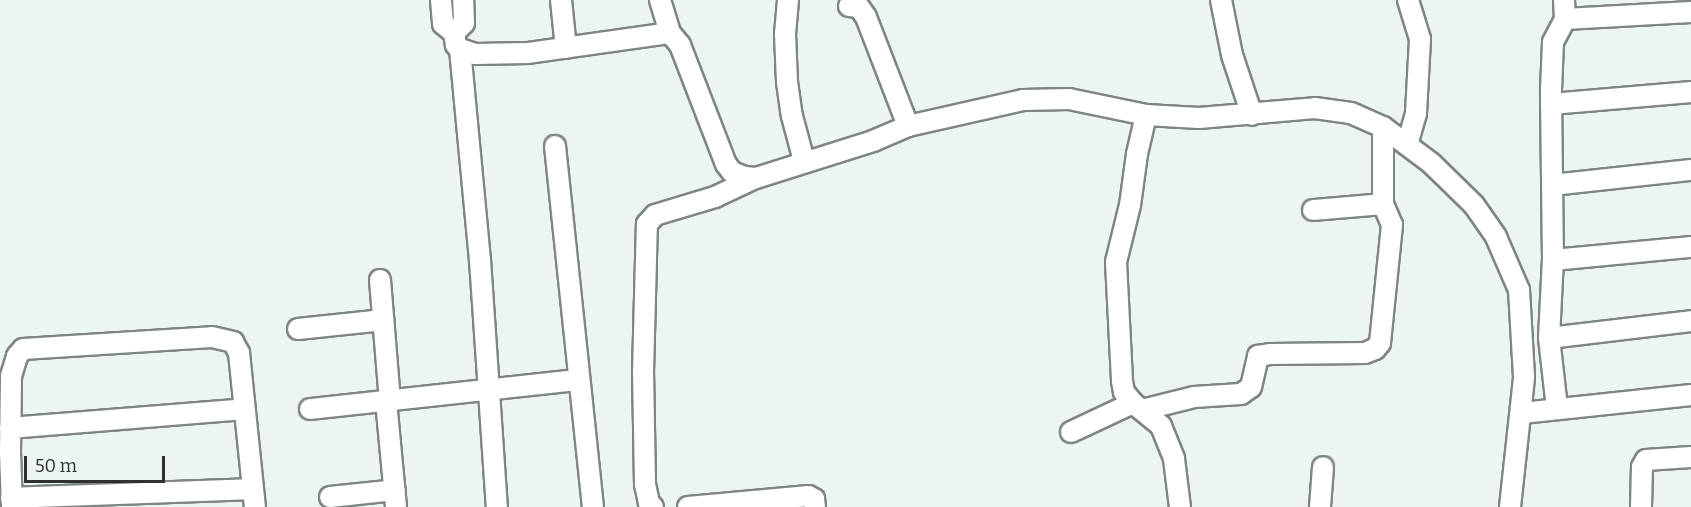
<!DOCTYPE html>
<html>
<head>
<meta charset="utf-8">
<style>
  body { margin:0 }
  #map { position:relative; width:1691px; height:507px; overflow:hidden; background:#edf5f4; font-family:Bitter,serif }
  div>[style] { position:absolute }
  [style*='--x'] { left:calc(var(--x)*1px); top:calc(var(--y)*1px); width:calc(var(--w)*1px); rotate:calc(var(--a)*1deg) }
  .roads { filter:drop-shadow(2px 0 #7e8584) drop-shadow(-2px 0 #7e8584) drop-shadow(0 2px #7e8584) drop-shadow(0 -2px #7e8584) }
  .minor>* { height:20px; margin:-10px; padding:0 10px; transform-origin:10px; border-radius:10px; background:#fff }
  span { translate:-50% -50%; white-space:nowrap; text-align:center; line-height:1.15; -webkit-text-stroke:6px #edf5f4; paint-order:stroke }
  .scale { position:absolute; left:24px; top:456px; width:141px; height:27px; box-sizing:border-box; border:3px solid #2e3130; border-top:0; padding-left:8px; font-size:18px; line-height:21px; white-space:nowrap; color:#2e3130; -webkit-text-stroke:4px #edf5f4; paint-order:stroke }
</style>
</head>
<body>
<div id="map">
  <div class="roads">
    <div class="minor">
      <i style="--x:441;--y:0;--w:24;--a:85"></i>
      <i style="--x:443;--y:24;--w:14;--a:39"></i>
      <i style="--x:454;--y:33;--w:12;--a:81"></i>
      <i style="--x:456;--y:45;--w:6;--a:45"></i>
      <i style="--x:460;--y:49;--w:212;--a:84.6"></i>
      <i style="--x:480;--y:260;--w:248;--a:86.1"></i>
      <i style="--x:561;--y:0;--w:48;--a:84.1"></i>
      <i style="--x:660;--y:0;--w:34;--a:73"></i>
      <i style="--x:670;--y:33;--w:16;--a:50"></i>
      <i style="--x:680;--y:45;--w:128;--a:68.9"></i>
      <i style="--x:726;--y:164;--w:10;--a:53"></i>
      <i style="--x:732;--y:172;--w:14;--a:21"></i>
      <i style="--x:745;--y:177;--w:11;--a:5"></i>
      <i style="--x:756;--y:178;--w:123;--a:-17.5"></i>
      <i style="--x:873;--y:141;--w:38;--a:-23"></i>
      <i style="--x:908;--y:126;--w:118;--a:-12.7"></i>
      <i style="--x:1023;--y:100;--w:46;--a:-1.2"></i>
      <i style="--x:1069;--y:99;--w:79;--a:11.7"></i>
      <i style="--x:1146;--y:115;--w:53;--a:3.2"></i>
      <i style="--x:1199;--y:118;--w:116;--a:-4.9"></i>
      <i style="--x:1315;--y:108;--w:36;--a:8"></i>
      <i style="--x:1351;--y:113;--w:35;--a:24"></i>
      <i style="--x:1383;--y:127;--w:60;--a:36.9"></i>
      <i style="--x:1431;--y:163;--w:60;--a:44.3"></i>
      <i style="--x:1474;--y:205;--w:39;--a:55"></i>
      <i style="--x:1496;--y:237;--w:58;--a:66.5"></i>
      <i style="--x:1519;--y:290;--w:88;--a:86.7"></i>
      <i style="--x:1524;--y:378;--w:130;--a:96.2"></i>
      <i style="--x:788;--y:0;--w:34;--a:95"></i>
      <i style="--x:785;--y:34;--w:48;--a:87.6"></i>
      <i style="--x:787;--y:82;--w:34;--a:82"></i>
      <i style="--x:792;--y:116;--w:47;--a:75.1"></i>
      <i style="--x:1221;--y:0;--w:56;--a:78.7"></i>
      <i style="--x:1232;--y:55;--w:63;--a:71.6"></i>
      <i style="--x:849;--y:6;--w:10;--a:6"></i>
      <i style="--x:859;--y:7;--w:12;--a:55"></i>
      <i style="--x:866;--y:17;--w:117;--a:68.9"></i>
      <i style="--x:1565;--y:19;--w:126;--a:-3.2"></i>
      <i style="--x:454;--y:33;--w:14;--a:-45"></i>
      <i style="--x:464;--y:23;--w:23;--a:-92"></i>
      <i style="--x:460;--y:49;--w:16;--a:18"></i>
      <i style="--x:475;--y:54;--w:53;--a:-1.1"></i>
      <i style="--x:528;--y:53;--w:143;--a:-8"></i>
      <i style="--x:1551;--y:104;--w:141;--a:-4.9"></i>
      <i style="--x:1146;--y:115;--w:40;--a:103"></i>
      <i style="--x:1137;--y:154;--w:51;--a:97.8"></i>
      <i style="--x:1130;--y:205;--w:59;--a:103.8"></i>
      <i style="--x:1116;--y:262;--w:119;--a:87.1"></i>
      <i style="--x:1122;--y:381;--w:11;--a:80"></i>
      <i style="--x:1124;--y:392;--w:14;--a:51"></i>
      <i style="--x:1133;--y:403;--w:36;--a:39"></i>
      <i style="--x:1161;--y:426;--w:35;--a:68"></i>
      <i style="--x:1174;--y:459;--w:48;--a:82.9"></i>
      <i style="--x:1407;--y:145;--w:33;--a:-74"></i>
      <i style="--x:1416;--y:113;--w:74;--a:-86.9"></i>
      <i style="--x:1420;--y:39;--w:41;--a:-107.1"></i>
      <i style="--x:555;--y:146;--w:363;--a:84"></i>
      <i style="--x:1552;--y:185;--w:140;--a:-6.2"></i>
      <i style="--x:1313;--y:210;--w:70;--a:-4.9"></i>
      <i style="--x:1553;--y:260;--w:139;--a:-5.4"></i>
      <i style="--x:380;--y:280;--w:121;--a:85.3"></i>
      <i style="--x:298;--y:329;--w:86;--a:-6"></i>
      <i style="--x:1549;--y:338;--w:143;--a:-6.8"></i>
      <i style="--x:386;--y:401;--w:106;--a:84.6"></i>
      <i style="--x:1557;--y:408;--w:70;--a:-96.5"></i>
      <i style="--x:1549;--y:338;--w:78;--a:-87.1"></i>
      <i style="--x:1553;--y:260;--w:170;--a:-90.7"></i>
      <i style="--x:1551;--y:90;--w:48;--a:-87.6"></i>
      <i style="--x:1553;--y:42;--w:26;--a:-62"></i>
      <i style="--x:1565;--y:19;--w:19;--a:-93"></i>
      <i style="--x:310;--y:409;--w:270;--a:-6.2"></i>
      <i style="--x:1142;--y:410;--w:54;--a:-14"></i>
      <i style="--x:1194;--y:397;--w:47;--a:-3.7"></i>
      <i style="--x:1241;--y:394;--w:12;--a:-35"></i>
      <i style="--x:1251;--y:387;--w:32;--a:-77"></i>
      <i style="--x:1258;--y:356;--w:12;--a:-9"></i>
      <i style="--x:1270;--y:354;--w:95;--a:-0.6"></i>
      <i style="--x:1365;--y:353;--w:11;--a:-22"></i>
      <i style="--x:1375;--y:349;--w:8;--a:-50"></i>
      <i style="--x:1380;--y:343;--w:119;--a:-84.2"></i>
      <i style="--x:1392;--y:225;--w:23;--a:-113"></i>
      <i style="--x:1383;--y:204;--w:77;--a:-90"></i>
      <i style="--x:1522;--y:413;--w:170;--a:-6.1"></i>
      <i style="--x:10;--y:428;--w:235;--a:-4.6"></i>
      <i style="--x:1071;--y:432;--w:68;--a:-25.1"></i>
      <i style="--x:330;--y:497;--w:65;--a:-6.1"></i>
      <i style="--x:11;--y:498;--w:241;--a:-2.1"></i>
      <i style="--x:12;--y:507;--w:55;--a:-92.1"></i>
      <i style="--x:10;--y:452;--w:76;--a:-89.2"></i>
      <i style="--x:11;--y:376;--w:21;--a:-73"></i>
      <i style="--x:17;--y:356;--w:9;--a:-49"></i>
      <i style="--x:23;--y:349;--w:189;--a:-3.6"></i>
      <i style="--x:212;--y:337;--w:22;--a:13"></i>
      <i style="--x:233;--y:342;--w:13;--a:61"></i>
      <i style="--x:239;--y:353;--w:155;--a:84.1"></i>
      <i style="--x:653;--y:507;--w:6;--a:-135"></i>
      <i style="--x:649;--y:503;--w:19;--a:-102"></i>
      <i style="--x:645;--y:484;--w:111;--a:-91"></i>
      <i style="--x:643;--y:373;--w:149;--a:-88.5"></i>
      <i style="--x:647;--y:224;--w:12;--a:-48"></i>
      <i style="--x:655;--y:215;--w:63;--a:-16.7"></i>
      <i style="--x:715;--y:197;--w:44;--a:-25.4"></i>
      <i style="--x:688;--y:507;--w:121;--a:-5.2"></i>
      <i style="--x:808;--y:496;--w:7;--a:27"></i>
      <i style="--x:814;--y:499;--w:8;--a:83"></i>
      <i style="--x:1320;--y:507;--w:40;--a:-85.7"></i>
      <i style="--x:1641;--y:507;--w:40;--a:-88.6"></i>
      <i style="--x:1642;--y:467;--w:8;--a:-60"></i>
      <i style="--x:1646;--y:460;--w:45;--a:-3.8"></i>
    </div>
  </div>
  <div class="scale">50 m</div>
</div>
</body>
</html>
